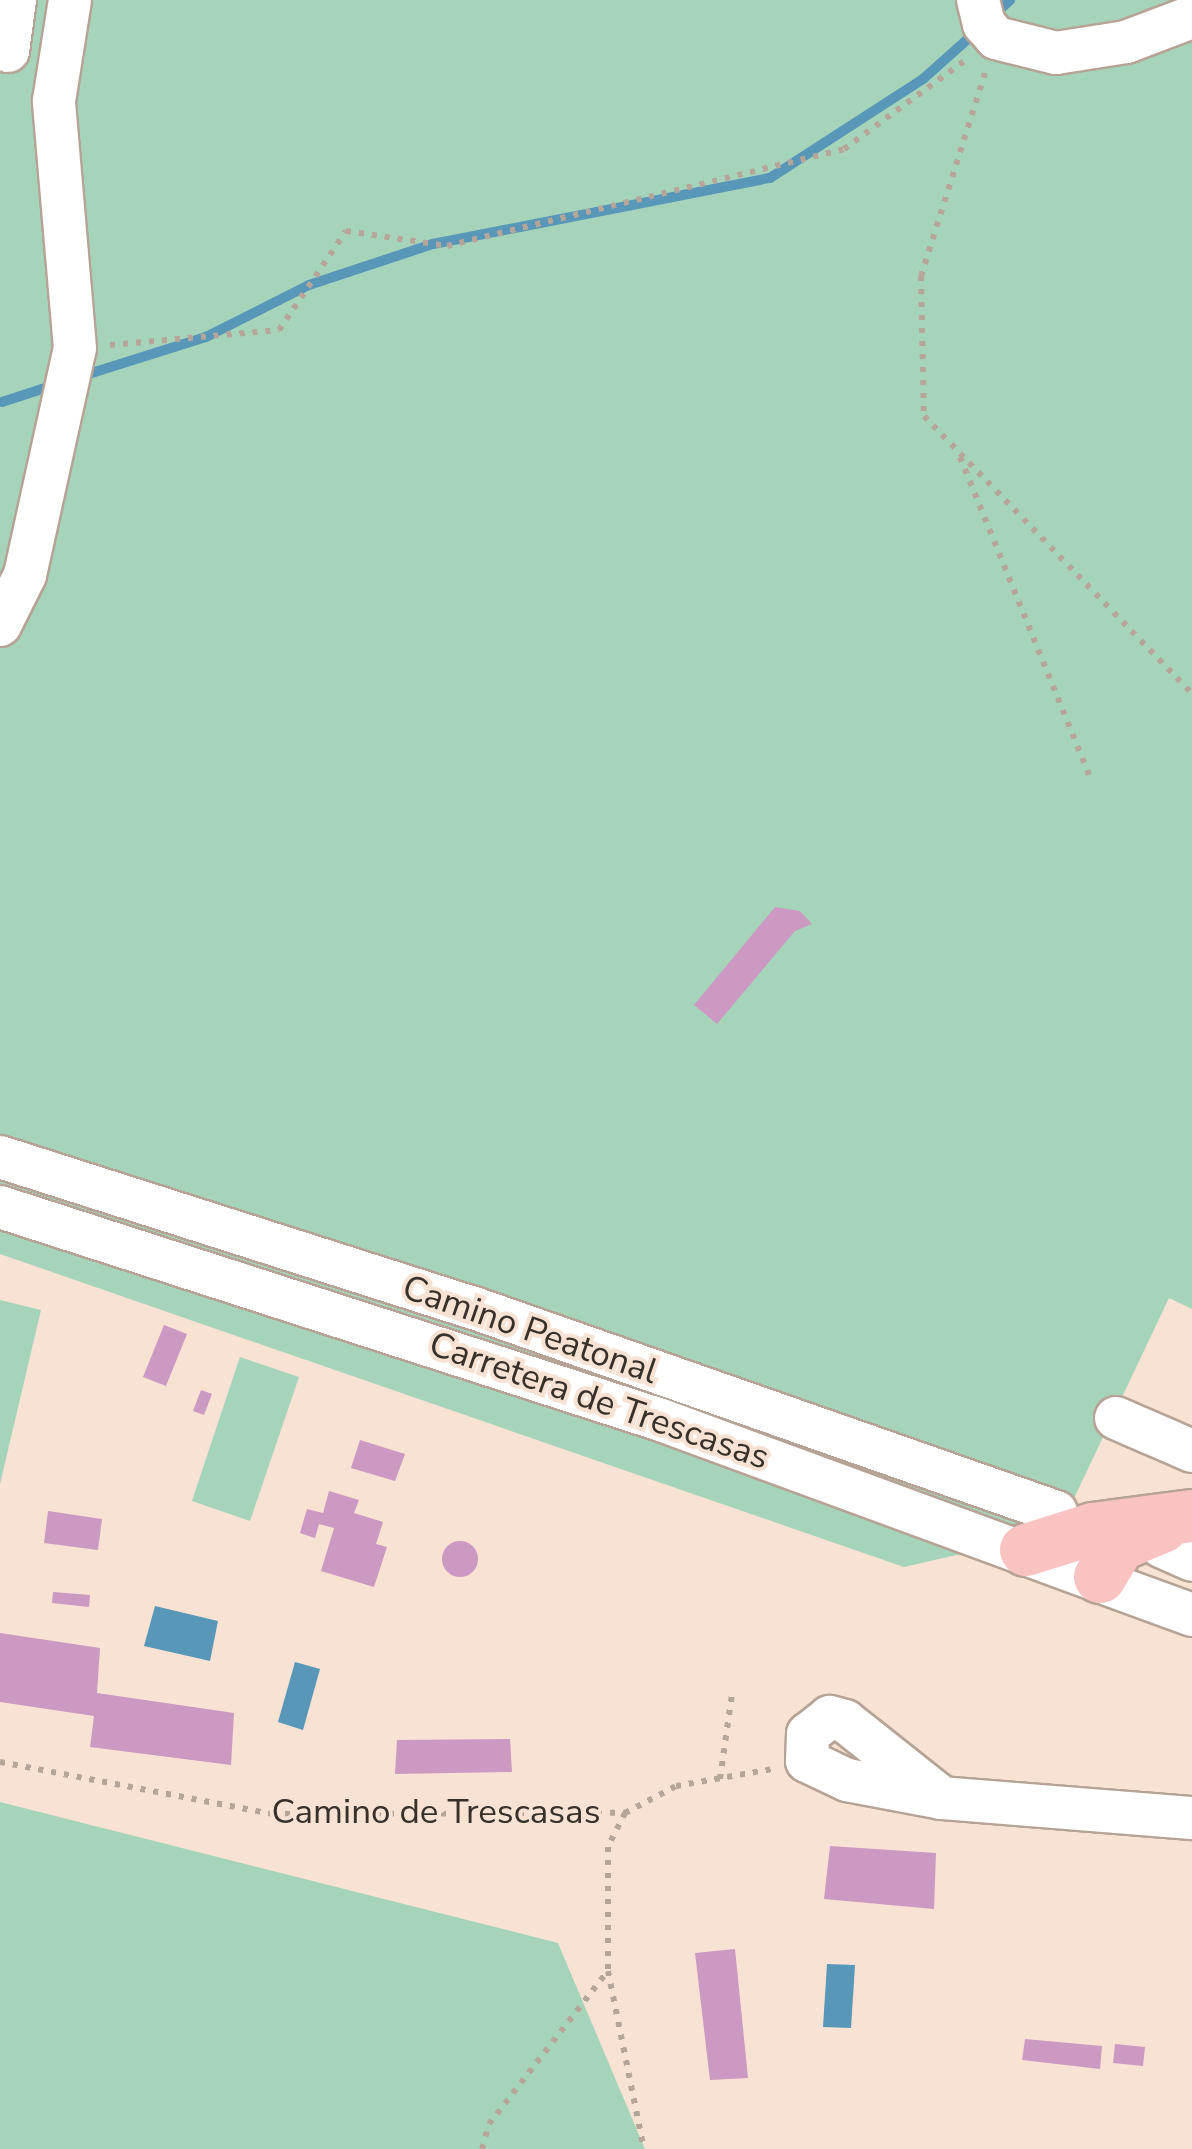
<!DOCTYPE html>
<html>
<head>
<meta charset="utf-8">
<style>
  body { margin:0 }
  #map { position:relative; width:1192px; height:2149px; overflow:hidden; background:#f7e2d3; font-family:"Nunito Sans",sans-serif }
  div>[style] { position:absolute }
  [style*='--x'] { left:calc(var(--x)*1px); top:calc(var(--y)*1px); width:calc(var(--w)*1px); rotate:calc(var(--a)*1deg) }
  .green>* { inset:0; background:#a5d4bb }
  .water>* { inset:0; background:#5897b8 }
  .stream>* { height:10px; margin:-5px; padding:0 5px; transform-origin:5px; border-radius:5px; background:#5897b8 }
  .building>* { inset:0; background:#cc99c2 }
  .round { border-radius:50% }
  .path>* { height:6px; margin-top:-3px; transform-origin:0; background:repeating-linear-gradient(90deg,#b6a69a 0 5px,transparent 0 13px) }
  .roads { filter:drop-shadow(2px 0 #b6a395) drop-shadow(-2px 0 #b6a395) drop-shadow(0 2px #b6a395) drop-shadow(0 -2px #b6a395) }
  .minor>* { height:42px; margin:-21px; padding:0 21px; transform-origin:21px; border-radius:21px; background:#fff }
  .major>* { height:52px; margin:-26px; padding:0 26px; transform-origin:26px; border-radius:26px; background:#f8c3c1 }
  span { translate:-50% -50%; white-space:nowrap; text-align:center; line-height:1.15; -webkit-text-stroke:8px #f7e2d3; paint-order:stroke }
  .street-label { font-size:35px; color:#38302a }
</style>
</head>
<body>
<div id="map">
  <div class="green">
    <i style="clip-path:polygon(0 0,1192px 0,1192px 1309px,1169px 1298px,1058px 1532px,904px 1567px,0 1254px)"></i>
    <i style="clip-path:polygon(0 1300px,41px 1310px,0 1484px)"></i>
    <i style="clip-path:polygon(240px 1357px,299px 1377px,250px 1521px,192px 1501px)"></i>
    <i style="clip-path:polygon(0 1802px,558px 1943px,645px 2149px,0 2149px)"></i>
  </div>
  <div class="water">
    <i style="clip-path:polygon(155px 1606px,218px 1621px,210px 1661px,144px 1646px)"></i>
    <i style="clip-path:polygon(295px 1662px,320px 1669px,303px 1730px,278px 1722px)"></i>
    <i style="clip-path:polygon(827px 1964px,855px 1965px,851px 2028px,823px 2027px)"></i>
  </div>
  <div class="stream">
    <i style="--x:994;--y:15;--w:22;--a:-43"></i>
    <i style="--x:79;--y:377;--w:133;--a:-17.5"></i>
    <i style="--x:206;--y:337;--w:115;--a:-26.8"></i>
    <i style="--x:309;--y:285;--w:131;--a:-18.3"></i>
    <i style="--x:433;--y:244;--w:343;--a:-11.1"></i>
    <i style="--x:770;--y:178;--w:182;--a:-32.9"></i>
    <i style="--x:923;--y:79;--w:74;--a:-41.7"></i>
    <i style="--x:2;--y:402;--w:55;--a:-18.1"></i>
  </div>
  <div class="building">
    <i style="clip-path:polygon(775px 907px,800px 911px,812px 924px,795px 931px,717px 1024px,694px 1005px)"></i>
    <i style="clip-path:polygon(164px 1325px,187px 1334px,166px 1386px,143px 1377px)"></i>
    <i style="clip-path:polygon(201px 1390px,212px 1394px,204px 1415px,193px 1411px)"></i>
    <i style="clip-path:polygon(360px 1440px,405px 1454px,395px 1481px,351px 1468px)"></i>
    <i style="clip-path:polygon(329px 1491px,359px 1500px,354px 1513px,383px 1522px,376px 1544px,387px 1547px,374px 1587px,321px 1571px,334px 1528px,319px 1524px,315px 1538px,300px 1533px,307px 1509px,323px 1513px)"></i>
    <i style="clip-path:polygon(48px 1511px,102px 1519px,98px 1550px,44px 1543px)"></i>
    <i class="round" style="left:442px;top:1541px;width:36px;height:36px"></i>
    <i style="clip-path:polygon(53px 1592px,90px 1595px,89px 1607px,52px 1603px)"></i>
    <i style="clip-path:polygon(0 1633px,100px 1648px,97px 1693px,234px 1713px,231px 1765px,90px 1747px,94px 1716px,0 1702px)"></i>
    <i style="clip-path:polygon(510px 1739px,512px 1772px,395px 1774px,397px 1740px)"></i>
    <i style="clip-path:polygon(830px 1846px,936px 1853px,934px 1909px,824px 1899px)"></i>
    <i style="clip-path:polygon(735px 1949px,748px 2078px,710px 2080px,695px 1953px)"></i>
    <i style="clip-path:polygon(1025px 2039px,1102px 2046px,1100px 2069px,1022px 2060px)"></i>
    <i style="clip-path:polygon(1115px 2044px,1145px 2047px,1143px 2066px,1113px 2063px)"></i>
  </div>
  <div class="path">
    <i style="--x:985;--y:73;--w:213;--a:107.5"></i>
    <i style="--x:921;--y:276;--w:140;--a:88.8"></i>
    <i style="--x:924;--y:416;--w:386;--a:46"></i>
    <i style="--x:110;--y:345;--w:170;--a:-5.1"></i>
    <i style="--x:279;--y:330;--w:120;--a:-55.9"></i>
    <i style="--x:346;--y:231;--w:102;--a:8.4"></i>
    <i style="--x:447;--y:246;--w:409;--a:-13.7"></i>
    <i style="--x:844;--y:149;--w:152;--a:-36.2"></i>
    <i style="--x:960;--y:457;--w:349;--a:67.9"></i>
    <i style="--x:0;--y:1762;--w:277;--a:10.8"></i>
    <i style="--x:272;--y:1814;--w:353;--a:-0.2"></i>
    <i style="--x:625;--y:1813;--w:58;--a:-27.9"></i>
    <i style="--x:676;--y:1786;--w:97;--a:-10"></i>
    <i style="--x:720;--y:1779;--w:86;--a:-82"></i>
    <i style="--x:625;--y:1813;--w:38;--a:117"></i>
    <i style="--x:608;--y:1847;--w:124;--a:90"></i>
    <i style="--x:608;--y:1971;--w:182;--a:78.6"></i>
    <i style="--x:482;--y:2149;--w:26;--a:-74"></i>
    <i style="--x:489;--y:2124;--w:192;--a:-52.2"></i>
  </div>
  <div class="roads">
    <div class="minor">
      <i style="--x:978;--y:0;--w:25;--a:76"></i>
      <i style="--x:984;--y:24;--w:18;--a:49"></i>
      <i style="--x:996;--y:38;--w:62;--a:14"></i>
      <i style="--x:1056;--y:53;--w:71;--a:-8.9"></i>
      <i style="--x:1126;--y:42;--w:71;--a:-20.7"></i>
      <i style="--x:8;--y:51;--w:51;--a:-82.2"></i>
      <i style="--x:0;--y:625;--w:56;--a:-63.4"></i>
      <i style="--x:25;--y:575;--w:232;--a:-77.6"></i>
      <i style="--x:75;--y:348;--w:248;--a:-94.9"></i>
      <i style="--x:54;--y:101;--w:102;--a:-81"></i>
      <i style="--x:0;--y:1157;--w:494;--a:17.7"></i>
      <i style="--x:471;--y:1307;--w:620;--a:19.31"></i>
      <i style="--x:0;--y:1207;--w:694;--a:17.86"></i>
      <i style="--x:661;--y:1420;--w:566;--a:20.16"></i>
      <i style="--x:1116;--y:1418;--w:83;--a:23.5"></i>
      <i style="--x:1161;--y:1546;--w:34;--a:24"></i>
      <i style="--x:942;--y:1798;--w:124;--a:-141.6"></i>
      <i style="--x:845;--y:1721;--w:16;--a:-165"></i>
      <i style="--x:830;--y:1717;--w:28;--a:142"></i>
      <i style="--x:808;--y:1734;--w:27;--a:92"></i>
      <i style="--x:807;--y:1761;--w:44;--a:25.4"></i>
      <i style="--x:847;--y:1780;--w:97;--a:10.7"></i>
      <i style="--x:942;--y:1798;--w:251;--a:4.6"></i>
    </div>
    <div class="major">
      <i style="--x:1026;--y:1550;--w:70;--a:-17.4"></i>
      <i style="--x:1093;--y:1529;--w:100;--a:-7.5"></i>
      <i style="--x:1100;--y:1577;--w:37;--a:-59"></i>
      <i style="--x:1119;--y:1545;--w:47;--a:-22.7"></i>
    </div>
  </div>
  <div class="street-label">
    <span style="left:530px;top:1330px;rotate:19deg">Camino Peatonal</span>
    <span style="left:599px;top:1401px;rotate:19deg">Carretera de Trescasas</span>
    <span style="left:436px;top:1812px">Camino de Trescasas</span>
  </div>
</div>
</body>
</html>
